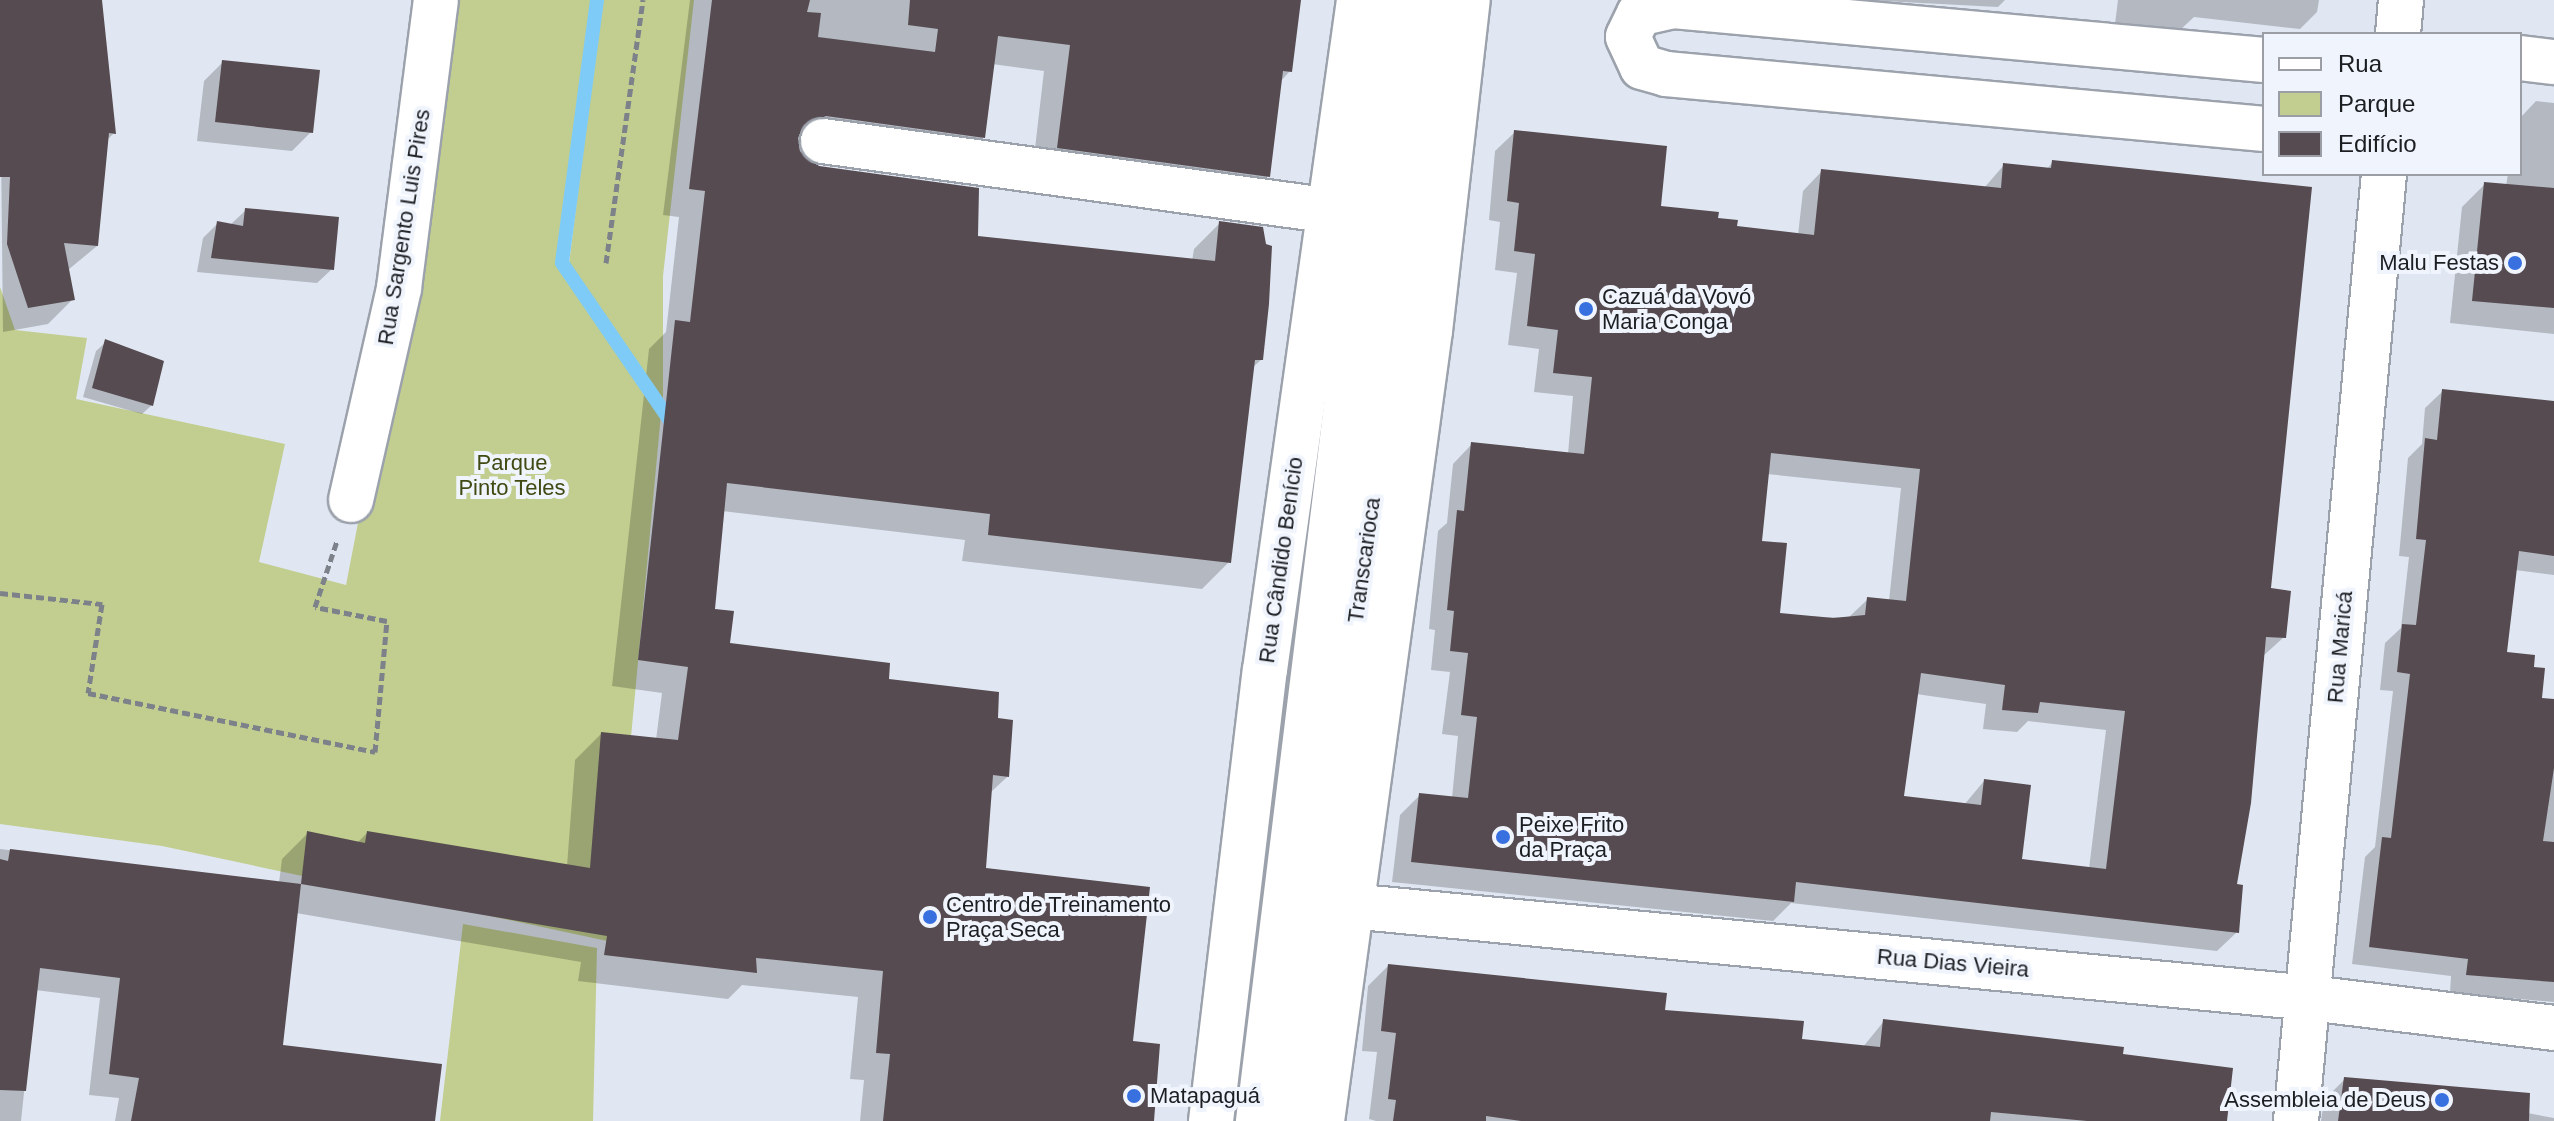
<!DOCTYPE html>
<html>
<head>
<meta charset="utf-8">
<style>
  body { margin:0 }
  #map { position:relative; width:2554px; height:1121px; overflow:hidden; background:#e0e7f2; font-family:Arial,sans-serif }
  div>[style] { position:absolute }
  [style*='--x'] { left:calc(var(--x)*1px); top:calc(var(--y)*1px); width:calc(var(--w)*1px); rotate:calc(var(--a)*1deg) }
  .green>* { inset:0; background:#c1ce8f }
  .shadow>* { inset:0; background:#0003 }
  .stream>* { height:14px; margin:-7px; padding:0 7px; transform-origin:7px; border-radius:7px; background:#7fcbf8 }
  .building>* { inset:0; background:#564b50 }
  .path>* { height:5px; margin-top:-2.5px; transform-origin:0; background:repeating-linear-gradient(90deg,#7d8189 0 8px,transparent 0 12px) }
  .roads { filter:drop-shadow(2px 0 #9ca2ac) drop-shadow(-2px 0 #9ca2ac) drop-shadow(0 2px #9ca2ac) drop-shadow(0 -2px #9ca2ac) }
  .minor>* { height:44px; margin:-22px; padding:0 22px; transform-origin:22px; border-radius:22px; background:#fff }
  .major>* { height:44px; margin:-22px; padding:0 22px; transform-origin:22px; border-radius:22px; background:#fff }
  .dots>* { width:22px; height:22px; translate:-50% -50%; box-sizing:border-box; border:4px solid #eff4fd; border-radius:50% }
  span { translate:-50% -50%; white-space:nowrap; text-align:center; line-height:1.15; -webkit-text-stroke:8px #eff4fd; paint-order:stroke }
  .street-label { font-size:22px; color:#1c1e22 }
  .poi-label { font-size:22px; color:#1c1e22 }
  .right { translate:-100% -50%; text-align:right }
  .left { translate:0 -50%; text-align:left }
  .park-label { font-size:22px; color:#414a12 }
  .legend { position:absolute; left:2262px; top:32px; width:260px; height:144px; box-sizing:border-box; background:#eff4fd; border:2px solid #9b9ea5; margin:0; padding:10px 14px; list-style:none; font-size:24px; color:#1c1e22 }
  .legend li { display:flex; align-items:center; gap:16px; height:40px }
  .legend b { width:40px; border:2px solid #9b9ea5 }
</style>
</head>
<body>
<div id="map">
  <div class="green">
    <i style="clip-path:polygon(459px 0,593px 0,557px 263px,661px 414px,612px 942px,162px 846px,0 824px,0 287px,15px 330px,87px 338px,76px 399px,285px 444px,259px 562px,346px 585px)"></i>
    <i style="clip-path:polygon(602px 0,694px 0,663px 276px,663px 401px,569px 264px)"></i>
    <i style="clip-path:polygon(463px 924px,597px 948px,593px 1121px,440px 1121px)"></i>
  </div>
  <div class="shadow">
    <i style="clip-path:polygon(6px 0,100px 0,114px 133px,107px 140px,97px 246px,68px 270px,73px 299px,48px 324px,3px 332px,0 56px)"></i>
    <i style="clip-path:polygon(690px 0,1299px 0,1290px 71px,1280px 82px,1268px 176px,1241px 203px,1032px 174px,1044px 71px,992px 64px,983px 137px,956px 164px,797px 142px,798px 152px,818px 167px,976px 238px,1192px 261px,1194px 249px,1220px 223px,1261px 360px,1252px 368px,1229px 562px,1202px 589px,962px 561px,965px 540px,722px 511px,713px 610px,728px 645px,887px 681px,996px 720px,1007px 777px,990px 793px,984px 870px,1130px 1043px,1151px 1121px,860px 1121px,864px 1080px,850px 1079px,858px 997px,742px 985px,728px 999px,578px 981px,581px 962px,296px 913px,281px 1047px,433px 1121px,115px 1121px,119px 1098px,89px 1095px,100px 998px,35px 990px,21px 1121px,0 1121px,0 849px,279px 883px,282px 859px,308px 833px,357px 843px,367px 833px,567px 866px,575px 760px,601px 734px,656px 740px,662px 693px,612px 686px,649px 349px,666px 332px,679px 217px,663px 215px)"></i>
    <i style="clip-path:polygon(1864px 0,2005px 0,1998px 7px)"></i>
    <i style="clip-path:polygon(2118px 0,2319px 0,2317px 12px,2300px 29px,2194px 17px,2179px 31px,2115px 24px)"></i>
    <i style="clip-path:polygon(223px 62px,311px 132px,292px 151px,197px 141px,204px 81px)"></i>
    <i style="clip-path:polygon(2536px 101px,2554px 103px,2554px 334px,2450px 323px,2462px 207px,2485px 184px,2506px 186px,2508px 174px,2520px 174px,2520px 118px)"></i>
    <i style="clip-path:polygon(evenodd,1515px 132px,1658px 208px,1735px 227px,1798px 235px,1803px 191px,1822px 171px,1984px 188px,2004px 165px,2046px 170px,2053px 162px,2269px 590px,2284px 637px,2262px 657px,2234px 886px,2237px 932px,2217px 951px,1791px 903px,1773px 921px,1392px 882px,1400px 815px,1420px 795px,1452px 798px,1458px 736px,1442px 734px,1450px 672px,1431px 670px,1435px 630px,1429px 629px,1438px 531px,1447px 523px,1453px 464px,1472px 444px,1568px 454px,1573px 396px,1534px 392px,1539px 349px,1508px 345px,1517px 273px,1495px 270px,1500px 222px,1489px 220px,1495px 151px,1515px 132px,1767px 474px,1901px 488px,1889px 601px,1868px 599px,1848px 618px,1778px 615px,1760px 543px,1767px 474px,1515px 132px,1916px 694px,1986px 704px,1983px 729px,2017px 732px,2028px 721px,2106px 730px,2089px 869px,2020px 861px,1984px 781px,1964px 805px,1902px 798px,1916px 694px)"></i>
    <i style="clip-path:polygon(246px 210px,332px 269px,317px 283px,197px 272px,203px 238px,218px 223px,230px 225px)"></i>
    <i style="clip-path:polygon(106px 342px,152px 405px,142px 414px,83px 397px,96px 351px)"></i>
    <i style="clip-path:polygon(2443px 391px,2554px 403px,2554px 575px,2515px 570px,2505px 654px,2532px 668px,2539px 700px,2554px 701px,2554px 1002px,2450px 993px,2451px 976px,2352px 964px,2365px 857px,2375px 847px,2393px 691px,2380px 690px,2385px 643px,2401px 628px,2409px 557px,2399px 556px,2408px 458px,2422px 444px,2425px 408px)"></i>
    <i style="clip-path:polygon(1388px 966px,1799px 1040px,1863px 1047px,1884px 1021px,2121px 1056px,2225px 1121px,1376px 1121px,1369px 1119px,1377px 1052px,1362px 1051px,1368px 986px)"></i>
    <i style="clip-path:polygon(2345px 1079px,2554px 1118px,2554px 1121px,2321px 1121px,2324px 1100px)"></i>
  </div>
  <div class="stream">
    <i style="--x:597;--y:0;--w:265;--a:97.6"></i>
    <i style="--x:562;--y:263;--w:200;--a:55.6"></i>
  </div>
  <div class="building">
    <i style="clip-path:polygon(0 0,102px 0,116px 134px,109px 133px,98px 246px,64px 243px,75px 300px,28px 308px,7px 244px,10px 177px,0 177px)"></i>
    <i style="clip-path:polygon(712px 0,810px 0,807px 12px,821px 13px,818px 37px,935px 52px,938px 29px,908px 25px,910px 0,1301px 0,1292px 72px,1283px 71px,1270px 177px,1057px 148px,1070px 45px,998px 36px,985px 138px,826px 116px,804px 125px,798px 138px,800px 151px,819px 166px,979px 188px,978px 236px,1215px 261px,1219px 221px,1263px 227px,1266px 244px,1272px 246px,1269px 304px,1263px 360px,1255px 360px,1231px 563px,988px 535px,990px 514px,727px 483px,715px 609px,734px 611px,730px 643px,890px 663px,889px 679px,999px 692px,998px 718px,1013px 720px,1009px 777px,993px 775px,986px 868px,1150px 887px,1133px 1041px,1160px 1044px,1154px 1121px,883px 1121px,890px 1054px,876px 1053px,883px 971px,756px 958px,757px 973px,604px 955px,607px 936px,301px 884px,307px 831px,365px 843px,367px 831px,590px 868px,601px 732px,678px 740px,688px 667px,638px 660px,675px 320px,690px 322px,705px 191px,689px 189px)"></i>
    <i style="clip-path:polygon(222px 60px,320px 70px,313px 133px,215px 122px)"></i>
    <i style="clip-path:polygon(evenodd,1514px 130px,1667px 146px,1661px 206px,1719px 212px,1718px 218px,1738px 220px,1737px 226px,1814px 235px,1821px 169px,2001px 188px,2003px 163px,2051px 168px,2052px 160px,2312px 187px,2271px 588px,2291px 591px,2286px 638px,2266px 637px,2251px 803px,2237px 884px,2243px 885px,2239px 933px,1796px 882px,1794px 902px,1411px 862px,1419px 793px,1468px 798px,1477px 717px,1461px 715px,1468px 653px,1450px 651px,1454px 611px,1447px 610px,1457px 510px,1464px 511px,1471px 442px,1584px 454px,1592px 377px,1553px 373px,1558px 330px,1527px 326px,1535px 254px,1514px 251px,1519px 203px,1507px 201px,1514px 130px,1771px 453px,1920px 469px,1906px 601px,1867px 597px,1865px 615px,1833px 618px,1780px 613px,1787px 543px,1762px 541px,1771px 453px,1514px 130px,1921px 673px,2005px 685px,2002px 710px,2038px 713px,2040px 702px,2125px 711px,2106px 869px,2022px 859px,2031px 785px,1984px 779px,1981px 805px,1904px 796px,1921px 673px)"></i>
    <i style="clip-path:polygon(2484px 182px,2554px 188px,2554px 308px,2472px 301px)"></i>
    <i style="clip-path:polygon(245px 208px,339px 217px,334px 270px,211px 258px,217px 221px,243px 226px)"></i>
    <i style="clip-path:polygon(105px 339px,164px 361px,153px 406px,92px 388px)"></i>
    <i style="clip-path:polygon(2442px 389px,2554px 401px,2554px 556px,2519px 551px,2507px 652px,2535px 655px,2534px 667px,2545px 668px,2542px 698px,2554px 699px,2554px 768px,2543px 841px,2554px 842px,2554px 982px,2466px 975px,2468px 959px,2369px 947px,2382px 837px,2391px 838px,2410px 674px,2397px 672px,2402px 624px,2416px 625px,2426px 540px,2416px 539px,2425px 438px,2437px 440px)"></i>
    <i style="clip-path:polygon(10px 849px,301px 884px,283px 1045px,442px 1064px,435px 1121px,131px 1121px,139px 1078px,109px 1074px,120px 978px,40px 968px,26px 1091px,0 1090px,0 859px,8px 861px)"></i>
    <i style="clip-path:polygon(1388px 964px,1667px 993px,1665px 1010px,1804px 1021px,1802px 1039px,1880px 1047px,1883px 1019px,2124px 1047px,2123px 1054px,2233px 1068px,2227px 1121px,2087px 1121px,1991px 1112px,1990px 1121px,1521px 1121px,1486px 1116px,1486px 1121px,1393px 1121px,1396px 1100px,1388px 1099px,1396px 1033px,1381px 1031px)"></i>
    <i style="clip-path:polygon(2344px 1077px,2530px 1093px,2529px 1121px,2338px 1121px)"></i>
  </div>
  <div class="path">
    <i style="--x:606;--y:263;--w:266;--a:-82"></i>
    <i style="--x:0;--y:593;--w:103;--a:6.2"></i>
    <i style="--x:102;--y:604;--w:90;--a:98.9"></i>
    <i style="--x:88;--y:693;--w:293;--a:11.6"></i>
    <i style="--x:375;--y:752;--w:132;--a:-84.8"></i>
    <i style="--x:387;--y:621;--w:73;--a:-169"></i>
    <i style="--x:315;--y:607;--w:70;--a:-71.6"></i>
  </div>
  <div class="roads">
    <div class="minor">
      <i style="--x:2398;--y:34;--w:34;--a:-85"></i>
      <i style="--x:2520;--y:58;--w:34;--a:7"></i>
      <i style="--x:2264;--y:60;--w:593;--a:-174.78"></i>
      <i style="--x:1673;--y:6;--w:35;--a:167"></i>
      <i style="--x:1639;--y:14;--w:25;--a:116"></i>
      <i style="--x:1628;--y:37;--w:33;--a:65"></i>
      <i style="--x:1642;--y:67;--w:25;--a:16"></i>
      <i style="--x:1666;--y:74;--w:601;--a:5.25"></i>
      <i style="--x:823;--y:141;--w:514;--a:7.83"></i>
      <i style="--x:351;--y:500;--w:217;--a:-77.2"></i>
      <i style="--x:399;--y:288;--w:290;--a:-82.7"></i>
      <i style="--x:1350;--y:906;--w:964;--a:5.47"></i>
      <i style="--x:2310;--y:998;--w:246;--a:7"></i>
      <i style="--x:1258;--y:1121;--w:1129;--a:-82.98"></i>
      <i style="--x:1294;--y:1121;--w:1130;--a:-82.63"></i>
      <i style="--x:2296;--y:1121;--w:951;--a:-84.69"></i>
    </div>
    <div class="major">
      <i style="--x:1211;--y:1121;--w:454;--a:-83.2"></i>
      <i style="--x:1265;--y:670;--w:677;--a:-82.01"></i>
      <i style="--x:1322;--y:1121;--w:797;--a:-82.22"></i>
      <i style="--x:1430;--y:331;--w:333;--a:-83.5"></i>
    </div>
  </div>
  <div class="dots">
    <i style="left:2515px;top:263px;background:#3970df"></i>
    <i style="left:1586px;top:309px;background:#3970df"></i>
    <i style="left:1503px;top:837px;background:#3970df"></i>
    <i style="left:930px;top:917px;background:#3970df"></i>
    <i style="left:1134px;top:1096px;background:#3970df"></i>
    <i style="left:2442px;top:1100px;background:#3970df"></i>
  </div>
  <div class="street-label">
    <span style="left:404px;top:227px;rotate:-81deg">Rua Sargento Luis Pires</span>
    <span style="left:1281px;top:560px;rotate:-82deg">Rua Cândido Benício</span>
    <span style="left:1364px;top:560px;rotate:-82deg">Transcarioca</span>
    <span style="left:2340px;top:647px;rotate:-85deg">Rua Maricá</span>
    <span style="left:1953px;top:963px;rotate:5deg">Rua Dias Vieira</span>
  </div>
  <div class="poi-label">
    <span class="right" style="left:2499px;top:263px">Malu Festas</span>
    <span class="left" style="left:1602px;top:309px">Cazuá da Vovó<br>Maria Conga</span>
    <span class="left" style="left:1519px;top:837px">Peixe Frito<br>da Praça</span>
    <span class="left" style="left:946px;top:917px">Centro de Treinamento<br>Praça Seca</span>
    <span class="left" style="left:1150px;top:1096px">Matapaguá</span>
    <span class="right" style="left:2426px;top:1100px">Assembleia de Deus</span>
  </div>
  <div class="park-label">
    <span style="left:512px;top:475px">Parque<br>Pinto Teles</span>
  </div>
  <ul class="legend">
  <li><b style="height:10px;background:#fff"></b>Rua</li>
  <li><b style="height:22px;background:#c1ce8f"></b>Parque</li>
  <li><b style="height:22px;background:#564b50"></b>Edifício</li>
  </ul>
</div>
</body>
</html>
